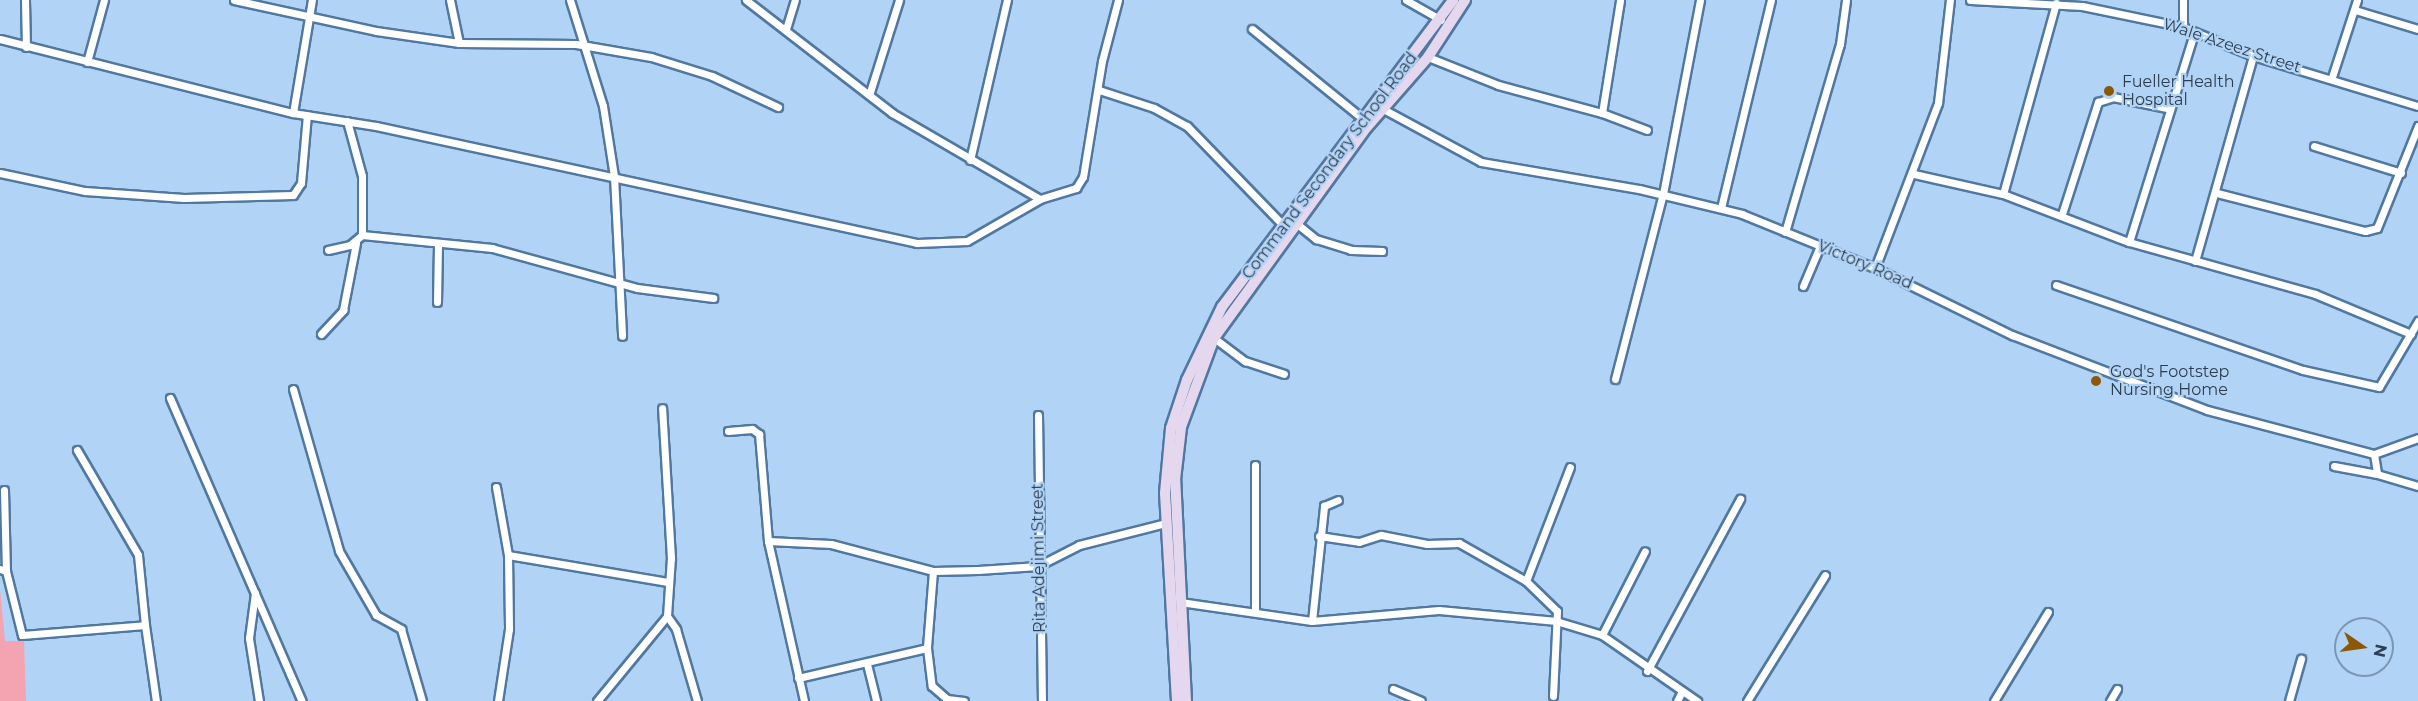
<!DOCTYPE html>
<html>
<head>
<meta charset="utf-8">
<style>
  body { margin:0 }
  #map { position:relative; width:2418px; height:701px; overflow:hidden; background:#b1d3f6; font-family:Montserrat,sans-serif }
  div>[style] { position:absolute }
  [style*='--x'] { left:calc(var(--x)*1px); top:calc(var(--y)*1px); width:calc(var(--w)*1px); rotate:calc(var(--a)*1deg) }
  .green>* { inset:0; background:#f4a4b0 }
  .roads { filter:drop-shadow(2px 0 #5078a0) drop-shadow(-2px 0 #5078a0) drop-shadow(0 2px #5078a0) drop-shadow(0 -2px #5078a0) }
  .street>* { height:7px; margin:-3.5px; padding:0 3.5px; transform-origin:3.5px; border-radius:3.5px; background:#fff }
  .secondary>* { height:10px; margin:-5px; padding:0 5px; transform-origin:5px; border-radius:5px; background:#e4d7ee }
  .dots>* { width:16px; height:16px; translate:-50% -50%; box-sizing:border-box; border:3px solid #b1d3f6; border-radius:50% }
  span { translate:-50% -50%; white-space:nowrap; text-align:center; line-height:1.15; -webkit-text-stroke:4.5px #b1d3f6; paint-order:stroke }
  .street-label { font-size:16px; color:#2d3e50 }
  .poi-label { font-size:16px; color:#2d3e50 }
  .left { translate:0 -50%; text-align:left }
  .north { position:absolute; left:2334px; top:617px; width:60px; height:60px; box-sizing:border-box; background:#b1d3f6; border:2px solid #7c97b4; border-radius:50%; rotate:103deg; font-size:16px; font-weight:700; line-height:24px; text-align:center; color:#2d3e50 }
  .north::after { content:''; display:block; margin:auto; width:21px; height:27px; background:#8c5806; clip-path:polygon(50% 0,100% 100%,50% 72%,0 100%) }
</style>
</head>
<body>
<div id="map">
  <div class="green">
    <i style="clip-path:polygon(0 589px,5px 641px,24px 641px,26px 701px,0 701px)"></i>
  </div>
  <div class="roads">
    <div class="street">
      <i style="--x:25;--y:0;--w:47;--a:88.8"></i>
      <i style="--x:234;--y:0;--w:145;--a:12.3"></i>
      <i style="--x:376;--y:31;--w:84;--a:8.2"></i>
      <i style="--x:459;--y:43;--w:117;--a:0.5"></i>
      <i style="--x:576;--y:44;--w:76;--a:9.8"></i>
      <i style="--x:651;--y:57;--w:64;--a:17.3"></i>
      <i style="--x:712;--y:76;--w:73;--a:25.2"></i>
      <i style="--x:450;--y:0;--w:44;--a:78.2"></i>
      <i style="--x:570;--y:0;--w:111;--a:72.7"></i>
      <i style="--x:603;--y:106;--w:71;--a:81.1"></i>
      <i style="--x:614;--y:176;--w:160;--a:87.1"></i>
      <i style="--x:746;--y:0;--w:185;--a:37.7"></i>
      <i style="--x:892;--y:113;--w:171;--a:30.2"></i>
      <i style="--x:1040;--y:199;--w:38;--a:-17"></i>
      <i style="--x:1076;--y:188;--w:13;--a:-58"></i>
      <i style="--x:1083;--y:177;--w:118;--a:-80.7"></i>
      <i style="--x:1102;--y:61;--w:63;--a:-75.3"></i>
      <i style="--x:1406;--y:0;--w:40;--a:29.7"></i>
      <i style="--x:1970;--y:0;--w:112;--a:3.1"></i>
      <i style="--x:2082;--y:6;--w:103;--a:11.7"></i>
      <i style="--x:2183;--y:27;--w:76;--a:22.5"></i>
      <i style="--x:2253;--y:56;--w:172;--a:16.9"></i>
      <i style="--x:2183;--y:0;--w:27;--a:90"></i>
      <i style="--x:2056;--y:3;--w:198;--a:105.5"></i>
      <i style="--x:2003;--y:194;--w:135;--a:20.9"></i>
      <i style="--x:2129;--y:242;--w:193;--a:15.6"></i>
      <i style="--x:2315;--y:294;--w:104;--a:22.6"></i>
      <i style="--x:2355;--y:10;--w:66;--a:16.8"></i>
      <i style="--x:786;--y:29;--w:30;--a:-73"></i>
      <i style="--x:1252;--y:29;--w:143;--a:39"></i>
      <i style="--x:0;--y:39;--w:302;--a:14.2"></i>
      <i style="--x:293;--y:113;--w:84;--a:8.9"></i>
      <i style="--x:376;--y:126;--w:554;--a:12.2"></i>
      <i style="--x:917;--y:243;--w:50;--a:-2.3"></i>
      <i style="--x:967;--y:241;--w:84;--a:-29.9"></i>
      <i style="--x:1428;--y:57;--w:75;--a:21.8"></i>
      <i style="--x:1498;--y:85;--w:108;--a:15.1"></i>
      <i style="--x:1602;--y:113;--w:114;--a:-80.9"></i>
      <i style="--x:87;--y:62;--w:64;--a:-74.7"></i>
      <i style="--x:2332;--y:77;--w:81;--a:-72"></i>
      <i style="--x:1099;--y:90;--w:58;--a:18.1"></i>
      <i style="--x:1154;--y:108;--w:38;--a:29"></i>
      <i style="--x:1187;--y:126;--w:142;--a:45.9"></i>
      <i style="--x:870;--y:92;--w:96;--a:-72.5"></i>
      <i style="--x:1385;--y:110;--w:109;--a:28.4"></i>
      <i style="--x:1481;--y:162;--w:160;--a:9.7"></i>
      <i style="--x:1639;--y:189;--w:106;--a:13.6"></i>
      <i style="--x:1742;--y:214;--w:144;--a:22.1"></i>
      <i style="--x:1875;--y:268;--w:153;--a:26.1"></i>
      <i style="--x:2012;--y:335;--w:209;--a:21"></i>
      <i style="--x:2207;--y:410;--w:173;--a:14.8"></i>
      <i style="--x:2374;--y:454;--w:47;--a:-20"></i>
      <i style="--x:293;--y:113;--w:115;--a:-80.5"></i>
      <i style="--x:1602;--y:113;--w:48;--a:20.7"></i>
      <i style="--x:347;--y:121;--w:57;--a:74.7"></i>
      <i style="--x:362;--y:176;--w:59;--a:90"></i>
      <i style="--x:2314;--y:146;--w:91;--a:17.2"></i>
      <i style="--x:970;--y:160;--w:164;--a:-77"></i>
      <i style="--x:0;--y:173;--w:87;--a:12"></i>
      <i style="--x:85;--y:191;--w:99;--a:4"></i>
      <i style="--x:184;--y:198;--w:109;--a:-1.6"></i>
      <i style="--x:293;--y:195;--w:14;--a:-56"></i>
      <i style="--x:301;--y:183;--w:68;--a:-85"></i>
      <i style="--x:1914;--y:174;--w:91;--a:12.7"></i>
      <i style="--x:2217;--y:193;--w:153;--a:14.4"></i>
      <i style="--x:2365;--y:231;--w:12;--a:-14"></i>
      <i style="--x:2377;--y:228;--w:110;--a:-68.1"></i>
      <i style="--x:1721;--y:208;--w:214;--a:-76.5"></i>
      <i style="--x:2062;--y:214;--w:118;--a:-72.2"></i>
      <i style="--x:2098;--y:102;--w:16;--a:-18"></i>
      <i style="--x:2113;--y:97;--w:55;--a:11.5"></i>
      <i style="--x:1296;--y:223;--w:26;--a:39"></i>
      <i style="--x:1316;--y:239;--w:37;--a:17"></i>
      <i style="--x:1351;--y:250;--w:31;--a:2"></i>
      <i style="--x:1785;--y:232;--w:196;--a:-73.7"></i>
      <i style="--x:1840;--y:44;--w:44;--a:-82.2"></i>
      <i style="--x:2129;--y:242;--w:219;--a:-72.7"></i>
      <i style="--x:328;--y:250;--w:23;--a:-13"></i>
      <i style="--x:350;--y:245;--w:16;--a:-40"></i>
      <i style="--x:362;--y:235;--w:131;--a:5.7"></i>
      <i style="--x:492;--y:248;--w:150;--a:15.4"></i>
      <i style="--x:637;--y:288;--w:77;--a:7.5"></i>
      <i style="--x:2195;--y:261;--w:213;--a:-74.2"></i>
      <i style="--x:1875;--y:268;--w:177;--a:-69.1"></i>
      <i style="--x:1938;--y:103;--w:104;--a:-83.4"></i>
      <i style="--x:2056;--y:285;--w:261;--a:19"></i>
      <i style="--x:2303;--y:370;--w:78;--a:12.6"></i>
      <i style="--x:2379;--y:387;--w:77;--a:-59.4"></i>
      <i style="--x:1803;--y:286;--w:43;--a:-67"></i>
      <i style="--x:437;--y:302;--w:58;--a:-89"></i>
      <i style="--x:321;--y:334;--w:33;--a:-47"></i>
      <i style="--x:343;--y:310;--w:68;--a:-79"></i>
      <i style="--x:1214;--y:338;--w:39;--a:37"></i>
      <i style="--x:1245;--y:361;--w:41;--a:18.4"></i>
      <i style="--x:1615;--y:379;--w:191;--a:-75.5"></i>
      <i style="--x:1663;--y:194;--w:197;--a:-79.2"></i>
      <i style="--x:293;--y:389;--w:168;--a:74.1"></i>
      <i style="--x:339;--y:551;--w:74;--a:60"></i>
      <i style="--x:376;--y:615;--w:29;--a:29"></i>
      <i style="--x:401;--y:629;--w:75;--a:73.7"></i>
      <i style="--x:170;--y:398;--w:331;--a:66.5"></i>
      <i style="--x:1038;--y:415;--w:286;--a:89.2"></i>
      <i style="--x:728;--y:431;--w:24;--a:-5"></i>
      <i style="--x:752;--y:429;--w:9;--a:36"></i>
      <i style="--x:759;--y:434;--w:107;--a:85.2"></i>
      <i style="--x:768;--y:541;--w:164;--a:77.3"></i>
      <i style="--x:77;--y:450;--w:121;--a:59.8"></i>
      <i style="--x:138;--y:555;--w:70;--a:84.3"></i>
      <i style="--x:2374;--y:454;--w:20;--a:81"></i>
      <i style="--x:2377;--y:474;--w:43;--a:16.3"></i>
      <i style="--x:2334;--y:466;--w:44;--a:10.5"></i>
      <i style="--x:496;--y:487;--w:69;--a:80"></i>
      <i style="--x:508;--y:555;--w:74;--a:89.2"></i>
      <i style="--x:509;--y:629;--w:73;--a:98.7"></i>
      <i style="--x:4;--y:490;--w:81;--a:88.6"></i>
      <i style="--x:1319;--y:536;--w:40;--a:8.5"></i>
      <i style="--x:1359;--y:542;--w:23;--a:-18"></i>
      <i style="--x:1381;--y:535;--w:47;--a:11.1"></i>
      <i style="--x:1427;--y:544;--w:32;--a:-2"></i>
      <i style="--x:1459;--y:543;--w:77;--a:29.6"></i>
      <i style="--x:1526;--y:581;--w:43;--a:44.1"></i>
      <i style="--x:1557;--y:611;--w:85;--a:92.7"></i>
      <i style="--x:768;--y:541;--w:63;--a:2.7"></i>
      <i style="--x:831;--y:544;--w:106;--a:14.8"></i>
      <i style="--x:933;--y:571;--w:45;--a:-1.3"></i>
      <i style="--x:978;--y:570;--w:60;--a:-3.8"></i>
      <i style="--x:1038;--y:566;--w:46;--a:-27.1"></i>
      <i style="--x:1079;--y:545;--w:89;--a:-14.3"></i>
      <i style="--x:508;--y:555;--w:162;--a:9.6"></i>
      <i style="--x:0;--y:569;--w:6;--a:18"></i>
      <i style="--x:6;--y:571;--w:66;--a:76"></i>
      <i style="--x:22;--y:635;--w:123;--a:-4.6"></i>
      <i style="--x:145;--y:625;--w:77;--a:81.8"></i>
      <i style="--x:933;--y:571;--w:77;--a:94.5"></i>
      <i style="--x:927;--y:648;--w:38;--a:83"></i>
      <i style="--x:932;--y:686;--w:20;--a:41"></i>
      <i style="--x:947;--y:699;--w:17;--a:7"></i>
      <i style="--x:1526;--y:581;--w:122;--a:-68.9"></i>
      <i style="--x:255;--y:593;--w:45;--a:97.6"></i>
      <i style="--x:249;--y:638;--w:64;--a:81"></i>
      <i style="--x:1180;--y:602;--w:133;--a:8.2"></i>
      <i style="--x:1312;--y:621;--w:127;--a:-5"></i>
      <i style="--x:1439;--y:610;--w:118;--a:5.4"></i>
      <i style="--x:1556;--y:621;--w:48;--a:16.9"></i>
      <i style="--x:1602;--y:635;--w:116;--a:34.8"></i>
      <i style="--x:1255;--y:611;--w:146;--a:-90"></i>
      <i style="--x:667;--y:616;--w:16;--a:55"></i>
      <i style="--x:676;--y:629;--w:75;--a:73.7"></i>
      <i style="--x:1312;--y:621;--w:116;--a:-84"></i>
      <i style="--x:1324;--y:506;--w:15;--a:-23"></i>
      <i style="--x:1602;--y:635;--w:94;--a:-62.9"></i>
      <i style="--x:867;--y:664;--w:38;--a:76"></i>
      <i style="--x:1647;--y:671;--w:196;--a:-61.6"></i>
      <i style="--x:798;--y:678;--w:132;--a:-13.1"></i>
      <i style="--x:1393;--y:689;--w:30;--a:23"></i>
      <i style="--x:597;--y:701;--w:110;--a:-50.5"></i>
      <i style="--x:667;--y:616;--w:58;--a:-86.1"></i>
      <i style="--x:671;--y:558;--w:150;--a:-93.4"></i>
      <i style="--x:1677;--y:701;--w:11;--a:-63"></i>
      <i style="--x:1747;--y:701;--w:148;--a:-58.2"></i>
      <i style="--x:1994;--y:701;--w:104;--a:-58.8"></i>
      <i style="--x:2110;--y:701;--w:14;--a:-60"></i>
      <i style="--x:2289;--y:701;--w:44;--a:-74.1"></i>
    </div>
    <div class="secondary">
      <i style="--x:1177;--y:701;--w:208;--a:-93.3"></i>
      <i style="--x:1165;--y:493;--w:65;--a:-84.7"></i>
      <i style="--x:1171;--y:428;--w:51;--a:-71.6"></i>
      <i style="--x:1187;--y:380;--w:81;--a:-64.4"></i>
      <i style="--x:1222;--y:307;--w:384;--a:-53"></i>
      <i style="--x:1186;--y:701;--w:221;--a:-92.8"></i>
      <i style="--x:1175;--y:480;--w:53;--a:-83.5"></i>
      <i style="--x:1181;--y:427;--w:95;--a:-69.7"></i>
      <i style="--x:1214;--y:338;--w:261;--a:-54.1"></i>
      <i style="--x:1367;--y:127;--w:93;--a:-48.9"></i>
      <i style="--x:1428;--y:57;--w:68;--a:-57"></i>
    </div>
  </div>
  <div class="dots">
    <i style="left:2109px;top:91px;background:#8c5806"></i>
    <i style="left:2096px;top:381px;background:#8c5806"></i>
  </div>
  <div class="street-label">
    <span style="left:2232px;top:46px;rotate:18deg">Wale Azeez Street</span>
    <span style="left:1330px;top:166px;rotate:-53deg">Command Secondary School Road</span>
    <span style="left:1865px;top:265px;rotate:23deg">Victory Road</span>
    <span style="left:1039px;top:558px;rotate:-91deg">Rita Adejimi Street</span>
  </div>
  <div class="poi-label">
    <span class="left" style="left:2122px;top:91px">Fueller Health<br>Hospital</span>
    <span class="left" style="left:2110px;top:381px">God's Footstep<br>Nursing Home</span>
  </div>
  <div class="north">N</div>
</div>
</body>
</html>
